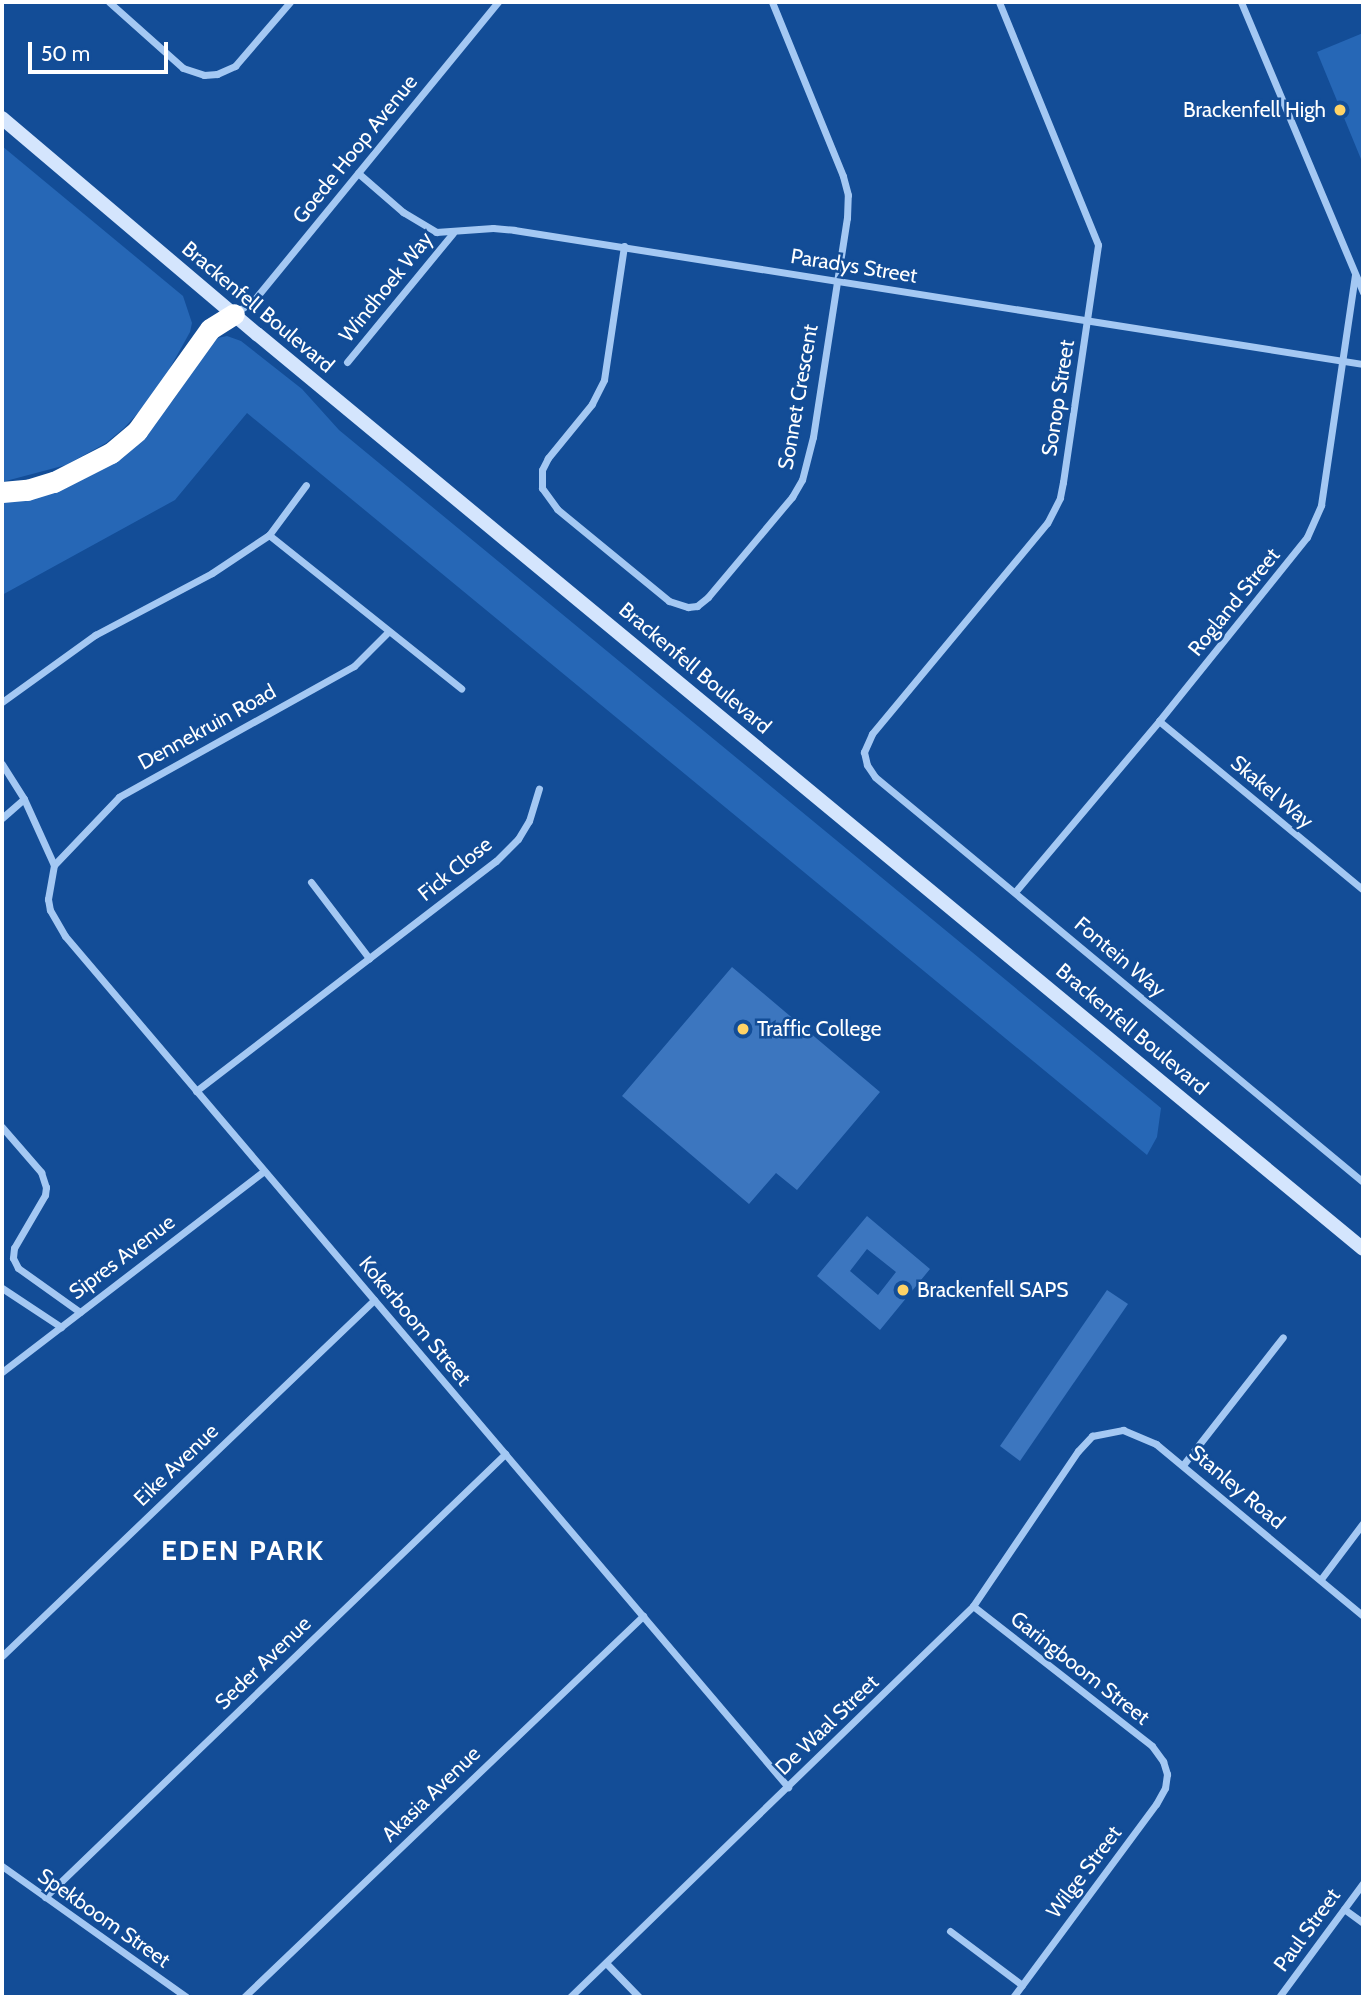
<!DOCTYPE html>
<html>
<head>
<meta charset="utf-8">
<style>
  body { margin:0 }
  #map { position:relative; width:1365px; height:1999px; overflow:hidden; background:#134d97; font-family:Cabin,sans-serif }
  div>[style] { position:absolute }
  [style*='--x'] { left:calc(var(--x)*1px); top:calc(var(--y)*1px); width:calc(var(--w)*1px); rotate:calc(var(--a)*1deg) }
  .green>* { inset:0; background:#2667b6 }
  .building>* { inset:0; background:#3c76bf }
  .street>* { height:7px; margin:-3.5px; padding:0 3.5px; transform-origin:3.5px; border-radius:3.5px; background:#a4c8f3 }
  .secondary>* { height:14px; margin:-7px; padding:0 7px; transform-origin:7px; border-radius:7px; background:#d4e5fd }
  .highway>* { height:21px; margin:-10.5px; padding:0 10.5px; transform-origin:10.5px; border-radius:10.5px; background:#fff }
  .dots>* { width:19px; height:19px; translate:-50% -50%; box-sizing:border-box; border:4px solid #134d97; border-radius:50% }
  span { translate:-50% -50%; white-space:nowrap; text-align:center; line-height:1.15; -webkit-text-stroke:5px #134d97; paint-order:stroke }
  .poi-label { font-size:21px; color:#fff }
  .right { translate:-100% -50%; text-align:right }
  .left { translate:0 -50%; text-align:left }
  .street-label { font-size:21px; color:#fff }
  .district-label { font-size:28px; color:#fff; font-weight:700; letter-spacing:2px }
  .frame { position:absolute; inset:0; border:4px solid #fff; pointer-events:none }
  .scale { position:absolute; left:28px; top:42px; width:140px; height:32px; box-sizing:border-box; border:4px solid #fff; border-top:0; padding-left:9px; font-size:21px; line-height:24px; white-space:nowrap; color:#fff; -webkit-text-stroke:5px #134d97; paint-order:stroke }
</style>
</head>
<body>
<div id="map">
  <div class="green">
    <i style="clip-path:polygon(1363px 33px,1363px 164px,1317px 52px)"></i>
    <i style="clip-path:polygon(2px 146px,183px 296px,192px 323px,190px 332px,155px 395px,124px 428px,106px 443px,66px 465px,2px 482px)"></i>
    <i style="clip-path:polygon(227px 336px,241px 341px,302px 389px,339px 430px,1161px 1108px,1157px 1137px,1147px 1155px,247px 413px,175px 500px,2px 595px,2px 499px,143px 436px,174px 399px,213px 339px)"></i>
  </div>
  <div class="building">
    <i style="clip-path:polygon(732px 967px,880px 1092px,797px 1190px,776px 1173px,749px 1204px,622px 1096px)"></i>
    <i style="clip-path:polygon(evenodd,867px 1216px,930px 1269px,880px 1330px,817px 1276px,867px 1216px,867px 1249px,896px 1272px,878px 1295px,850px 1271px,867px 1249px)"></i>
    <i style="clip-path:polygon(1107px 1290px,1128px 1304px,1020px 1461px,1000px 1446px)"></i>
  </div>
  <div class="street">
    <i style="--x:109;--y:2;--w:99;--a:41.7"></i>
    <i style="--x:183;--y:68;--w:22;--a:18"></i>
    <i style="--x:204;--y:75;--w:13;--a:-4"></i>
    <i style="--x:217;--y:74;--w:20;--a:-24"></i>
    <i style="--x:235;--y:66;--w:84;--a:-49.3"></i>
    <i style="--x:999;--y:2;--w:262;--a:67.8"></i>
    <i style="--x:1098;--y:245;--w:240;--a:98.4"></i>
    <i style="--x:1063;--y:482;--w:16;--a:101"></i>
    <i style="--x:1060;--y:498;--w:28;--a:117"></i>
    <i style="--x:1047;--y:523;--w:274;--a:129.7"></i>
    <i style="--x:872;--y:734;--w:20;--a:114"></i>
    <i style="--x:864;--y:752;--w:13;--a:77"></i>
    <i style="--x:867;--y:765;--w:14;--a:56"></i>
    <i style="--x:875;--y:777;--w:634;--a:39.69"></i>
    <i style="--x:1241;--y:2;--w:315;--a:67.2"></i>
    <i style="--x:358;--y:173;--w:60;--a:40.9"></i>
    <i style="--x:403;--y:212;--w:39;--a:31"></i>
    <i style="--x:436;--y:232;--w:57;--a:-4"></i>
    <i style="--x:493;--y:228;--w:21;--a:5"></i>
    <i style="--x:514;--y:230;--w:860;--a:8.97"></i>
    <i style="--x:624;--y:246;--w:135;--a:98.5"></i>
    <i style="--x:604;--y:380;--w:27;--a:117"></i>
    <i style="--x:592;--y:404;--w:70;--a:129.2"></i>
    <i style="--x:548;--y:458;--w:13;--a:117"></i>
    <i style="--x:542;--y:470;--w:18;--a:90"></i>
    <i style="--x:542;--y:488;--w:26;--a:54"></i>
    <i style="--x:557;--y:509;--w:145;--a:39.4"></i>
    <i style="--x:669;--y:601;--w:20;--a:18"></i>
    <i style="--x:688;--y:607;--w:9;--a:-6"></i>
    <i style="--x:697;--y:606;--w:14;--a:-39"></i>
    <i style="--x:708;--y:597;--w:131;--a:-50"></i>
    <i style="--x:792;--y:497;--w:20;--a:-60"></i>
    <i style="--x:802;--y:480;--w:44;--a:-75.7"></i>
    <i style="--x:813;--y:437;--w:222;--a:-81.2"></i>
    <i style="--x:847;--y:218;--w:23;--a:-88"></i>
    <i style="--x:848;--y:195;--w:20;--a:-105"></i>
    <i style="--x:843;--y:176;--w:188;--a:-112.2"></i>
    <i style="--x:235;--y:313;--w:23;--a:-34"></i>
    <i style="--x:254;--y:300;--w:385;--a:-50.7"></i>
    <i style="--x:347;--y:362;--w:167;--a:-50.6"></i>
    <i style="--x:269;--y:535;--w:246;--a:38.6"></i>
    <i style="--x:388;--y:632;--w:48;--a:135"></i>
    <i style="--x:354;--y:666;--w:269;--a:150.9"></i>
    <i style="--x:119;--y:797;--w:94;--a:133.7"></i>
    <i style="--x:54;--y:865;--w:35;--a:100"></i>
    <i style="--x:48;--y:899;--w:11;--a:80"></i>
    <i style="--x:50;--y:910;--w:30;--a:60"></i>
    <i style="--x:65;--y:936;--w:1117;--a:49.65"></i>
    <i style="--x:2;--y:702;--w:115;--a:-35.8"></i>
    <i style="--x:95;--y:635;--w:132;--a:-27.9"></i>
    <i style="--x:212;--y:573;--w:69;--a:-33.7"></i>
    <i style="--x:269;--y:535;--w:62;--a:-53.5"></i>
    <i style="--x:1159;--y:721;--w:265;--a:39.6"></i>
    <i style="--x:2;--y:764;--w:41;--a:57.8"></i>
    <i style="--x:24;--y:799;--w:72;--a:65.6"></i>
    <i style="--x:2;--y:818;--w:29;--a:-41"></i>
    <i style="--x:311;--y:882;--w:96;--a:52.7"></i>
    <i style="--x:1015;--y:892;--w:224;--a:-49.9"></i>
    <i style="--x:1159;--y:721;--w:236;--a:-51.2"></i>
    <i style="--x:1307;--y:537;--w:35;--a:-66"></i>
    <i style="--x:1321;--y:505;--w:232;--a:-81.6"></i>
    <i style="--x:196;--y:1091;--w:378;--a:-37.5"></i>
    <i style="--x:496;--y:861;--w:31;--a:-45"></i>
    <i style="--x:518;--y:839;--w:21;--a:-59"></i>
    <i style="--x:529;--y:821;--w:34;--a:-73"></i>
    <i style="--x:2;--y:1127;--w:60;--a:49.1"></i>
    <i style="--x:41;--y:1172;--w:16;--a:72"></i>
    <i style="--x:46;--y:1187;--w:8;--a:97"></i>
    <i style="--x:45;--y:1195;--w:61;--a:120.3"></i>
    <i style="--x:14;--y:1248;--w:10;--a:96"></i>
    <i style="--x:13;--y:1258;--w:11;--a:63"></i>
    <i style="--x:18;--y:1268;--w:76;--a:35.4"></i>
    <i style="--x:2;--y:1288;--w:71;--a:33.5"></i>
    <i style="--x:2;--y:1372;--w:330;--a:-37.5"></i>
    <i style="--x:1183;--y:1465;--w:162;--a:-52"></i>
    <i style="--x:1321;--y:1579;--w:70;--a:-53.1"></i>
    <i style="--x:973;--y:1606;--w:227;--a:38"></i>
    <i style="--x:1152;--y:1746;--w:19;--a:54"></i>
    <i style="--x:1163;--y:1761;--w:14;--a:73"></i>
    <i style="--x:1167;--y:1774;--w:14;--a:98"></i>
    <i style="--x:1165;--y:1788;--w:18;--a:119"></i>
    <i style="--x:1156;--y:1804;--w:240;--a:126.5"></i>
    <i style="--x:2;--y:1656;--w:515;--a:-43.74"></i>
    <i style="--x:2;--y:1866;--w:226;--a:35.4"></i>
    <i style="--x:45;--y:1897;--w:639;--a:-43.92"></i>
    <i style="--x:1344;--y:1909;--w:24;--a:36"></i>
    <i style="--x:950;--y:1931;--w:90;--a:36.9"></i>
    <i style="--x:606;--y:1963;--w:47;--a:45.9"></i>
    <i style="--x:244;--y:1997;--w:552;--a:-43.68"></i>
    <i style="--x:570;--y:1997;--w:562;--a:-44.13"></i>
    <i style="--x:973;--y:1606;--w:187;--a:-55.9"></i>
    <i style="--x:1078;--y:1451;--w:21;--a:-47"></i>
    <i style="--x:1092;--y:1436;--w:32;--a:-11"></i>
    <i style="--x:1123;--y:1430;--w:36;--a:23"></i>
    <i style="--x:1156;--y:1444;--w:269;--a:39.7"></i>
    <i style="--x:1279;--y:1997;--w:142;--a:-53.6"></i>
  </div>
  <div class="secondary">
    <i style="--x:2;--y:118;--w:334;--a:40.3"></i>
    <i style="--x:257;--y:334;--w:1435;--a:39.6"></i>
  </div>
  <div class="highway">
    <i style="--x:2;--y:492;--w:25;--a:-5"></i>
    <i style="--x:27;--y:490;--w:28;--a:-17"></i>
    <i style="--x:54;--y:482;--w:64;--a:-27"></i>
    <i style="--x:111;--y:453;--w:34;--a:-40"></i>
    <i style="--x:137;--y:431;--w:125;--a:-54.4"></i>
    <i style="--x:210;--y:329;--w:28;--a:-32"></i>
  </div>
  <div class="dots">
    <i style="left:1340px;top:110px;background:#ffd366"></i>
    <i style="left:743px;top:1029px;background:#ffd366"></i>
    <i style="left:903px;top:1290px;background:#ffd366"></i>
  </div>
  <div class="poi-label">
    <span class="right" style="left:1326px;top:110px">Brackenfell High</span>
    <span class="left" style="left:757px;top:1029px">Traffic College</span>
    <span class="left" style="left:917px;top:1290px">Brackenfell SAPS</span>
  </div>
  <div class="street-label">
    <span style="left:355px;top:149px;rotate:-51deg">Goede Hoop Avenue</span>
    <span style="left:854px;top:266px;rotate:9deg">Paradys Street</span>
    <span style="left:386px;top:287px;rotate:-51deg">Windhoek Way</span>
    <span style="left:258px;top:307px;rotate:40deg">Brackenfell Boulevard</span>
    <span style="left:798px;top:397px;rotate:-80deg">Sonnet Crescent</span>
    <span style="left:1058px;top:398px;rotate:-81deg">Sonop Street</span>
    <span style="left:1234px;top:602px;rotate:-51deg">Rogland Street</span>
    <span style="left:695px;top:668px;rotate:40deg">Brackenfell Boulevard</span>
    <span style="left:207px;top:727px;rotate:-29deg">Dennekruin Road</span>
    <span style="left:1272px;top:792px;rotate:40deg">Skakel Way</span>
    <span style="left:455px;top:869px;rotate:-39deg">Fick Close</span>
    <span style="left:1120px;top:957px;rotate:40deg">Fontein Way</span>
    <span style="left:1132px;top:1029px;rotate:40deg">Brackenfell Boulevard</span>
    <span style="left:122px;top:1257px;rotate:-37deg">Sipres Avenue</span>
    <span style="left:415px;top:1321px;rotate:50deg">Kokerboom Street</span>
    <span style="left:176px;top:1465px;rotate:-44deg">Eike Avenue</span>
    <span style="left:1237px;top:1487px;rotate:40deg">Stanley Road</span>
    <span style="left:263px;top:1663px;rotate:-44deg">Seder Avenue</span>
    <span style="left:1080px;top:1668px;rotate:38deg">Garingboom Street</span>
    <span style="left:827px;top:1725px;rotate:-44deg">De Waal Street</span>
    <span style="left:431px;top:1794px;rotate:-44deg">Akasia Avenue</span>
    <span style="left:1084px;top:1872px;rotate:-53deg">Wilge Street</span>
    <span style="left:104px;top:1918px;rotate:35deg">Spekboom Street</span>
    <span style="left:1307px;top:1930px;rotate:-54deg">Paul Street</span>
  </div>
  <div class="district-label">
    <span style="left:243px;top:1550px">EDEN PARK</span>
  </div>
  <div class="frame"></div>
  <div class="scale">50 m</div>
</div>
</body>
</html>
